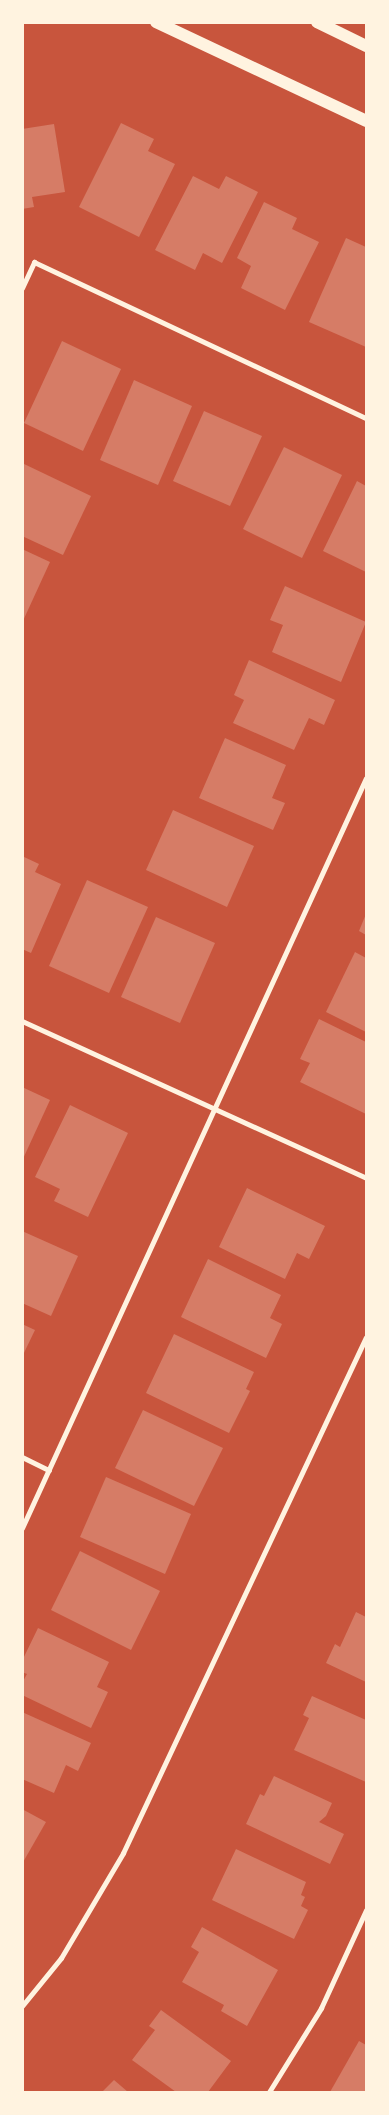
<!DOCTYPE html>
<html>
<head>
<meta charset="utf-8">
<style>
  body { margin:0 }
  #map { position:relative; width:389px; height:2115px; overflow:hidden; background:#c8553d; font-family:"Noto Sans",sans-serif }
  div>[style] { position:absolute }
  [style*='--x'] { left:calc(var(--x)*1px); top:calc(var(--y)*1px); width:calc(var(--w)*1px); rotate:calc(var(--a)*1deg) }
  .building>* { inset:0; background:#d67c66 }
  .minor>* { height:5px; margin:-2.5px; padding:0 2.5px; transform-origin:2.5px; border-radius:2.5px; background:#fff3e0 }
  .primary>* { height:12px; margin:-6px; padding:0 6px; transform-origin:6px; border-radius:6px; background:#fff3e0 }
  span { translate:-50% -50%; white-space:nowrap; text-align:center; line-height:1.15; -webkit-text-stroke:5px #fff3e0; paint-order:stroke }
  .frame { position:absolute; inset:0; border:24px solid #fff3e0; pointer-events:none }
</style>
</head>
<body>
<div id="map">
  <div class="building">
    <i style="clip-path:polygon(121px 123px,154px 139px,148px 151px,175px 164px,139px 237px,79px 207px)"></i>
    <i style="clip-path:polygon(54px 124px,65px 192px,32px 197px,34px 207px,22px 209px,22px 129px)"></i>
    <i style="clip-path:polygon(193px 176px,219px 189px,226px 176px,258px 192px,222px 263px,203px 253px,195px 270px,155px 250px)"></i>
    <i style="clip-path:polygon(264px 202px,297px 218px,292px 229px,319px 242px,285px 310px,241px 288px,251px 266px,237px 258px)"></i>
    <i style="clip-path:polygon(346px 238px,366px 247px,366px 347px,309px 322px)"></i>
    <i style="clip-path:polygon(62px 341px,121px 369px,83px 451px,24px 423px)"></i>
    <i style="clip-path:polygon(134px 380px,192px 406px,158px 485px,100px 460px)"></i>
    <i style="clip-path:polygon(204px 411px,262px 436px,230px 506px,173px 481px)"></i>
    <i style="clip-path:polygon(284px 447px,342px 475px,302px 558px,243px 529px)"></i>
    <i style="clip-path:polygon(22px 463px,91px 496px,63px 555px,22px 536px)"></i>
    <i style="clip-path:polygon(357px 481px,366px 486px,366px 572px,323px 551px)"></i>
    <i style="clip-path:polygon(22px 549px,50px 562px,22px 623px)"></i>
    <i style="clip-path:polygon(285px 586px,366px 622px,341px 682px,272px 652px,283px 625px,270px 620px)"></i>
    <i style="clip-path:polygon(249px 660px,335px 700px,324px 725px,309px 718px,294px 750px,233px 723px,244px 700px,234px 695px)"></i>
    <i style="clip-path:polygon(225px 738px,286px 765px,272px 798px,285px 803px,273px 830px,199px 798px)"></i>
    <i style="clip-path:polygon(173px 810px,254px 846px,227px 907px,146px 870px)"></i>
    <i style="clip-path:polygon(22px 856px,39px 864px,35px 872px,61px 884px,31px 953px,22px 949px)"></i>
    <i style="clip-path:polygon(87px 880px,148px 907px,109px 993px,49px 966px)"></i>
    <i style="clip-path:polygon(366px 914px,366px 935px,359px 931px)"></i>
    <i style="clip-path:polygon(156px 917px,215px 943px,180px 1023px,121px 997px)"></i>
    <i style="clip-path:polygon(355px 952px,366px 958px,366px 1032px,326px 1012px)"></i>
    <i style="clip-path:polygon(319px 1019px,366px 1042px,366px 1114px,300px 1082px,310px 1063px,300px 1059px)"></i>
    <i style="clip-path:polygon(22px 1087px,50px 1100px,22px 1161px)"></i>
    <i style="clip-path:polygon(70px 1105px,128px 1133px,88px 1217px,54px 1201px,60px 1189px,35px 1177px)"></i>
    <i style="clip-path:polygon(247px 1188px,325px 1226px,309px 1259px,297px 1253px,285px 1279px,219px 1247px)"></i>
    <i style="clip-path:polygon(22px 1231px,78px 1256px,51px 1316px,22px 1303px)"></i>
    <i style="clip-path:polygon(208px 1259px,281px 1295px,270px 1318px,282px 1324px,266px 1358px,181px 1317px)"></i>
    <i style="clip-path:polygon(22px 1324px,35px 1330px,22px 1357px)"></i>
    <i style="clip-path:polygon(174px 1334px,254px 1372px,246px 1389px,250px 1391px,229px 1433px,146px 1393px)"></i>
    <i style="clip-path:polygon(143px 1410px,223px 1448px,194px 1506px,115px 1468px)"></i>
    <i style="clip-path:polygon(106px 1477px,191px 1514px,165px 1574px,80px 1537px)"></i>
    <i style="clip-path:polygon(80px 1551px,160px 1591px,131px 1650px,51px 1610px)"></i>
    <i style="clip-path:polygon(356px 1612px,366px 1617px,366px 1682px,326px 1663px,335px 1644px,340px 1647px)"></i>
    <i style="clip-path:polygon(38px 1628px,109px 1662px,97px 1687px,108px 1692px,91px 1728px,22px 1695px,22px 1683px,27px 1674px,22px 1672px,22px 1661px)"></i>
    <i style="clip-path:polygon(312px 1696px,366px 1720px,366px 1782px,294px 1750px,309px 1718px,303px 1715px)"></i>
    <i style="clip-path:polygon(22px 1712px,91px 1743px,78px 1771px,66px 1765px,54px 1793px,22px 1779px)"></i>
    <i style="clip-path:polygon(274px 1776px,332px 1803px,326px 1816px,319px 1822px,344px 1834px,330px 1864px,246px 1824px,260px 1794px,264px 1796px)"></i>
    <i style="clip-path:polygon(22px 1809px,46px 1822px,22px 1864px)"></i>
    <i style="clip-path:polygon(236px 1849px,306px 1882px,301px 1895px,305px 1897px,301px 1906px,308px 1910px,294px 1939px,212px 1900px)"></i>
    <i style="clip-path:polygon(202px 1927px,278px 1970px,247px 2026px,221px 2011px,224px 2005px,182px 1982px,199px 1952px,191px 1947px)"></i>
    <i style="clip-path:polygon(161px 2010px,231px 2061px,208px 2092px,176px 2092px,132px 2060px,155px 2030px,149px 2026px)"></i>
    <i style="clip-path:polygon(359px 2041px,366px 2045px,366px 2092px,330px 2092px)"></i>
    <i style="clip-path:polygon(114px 2080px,128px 2092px,102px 2092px)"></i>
  </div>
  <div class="minor">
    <i style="--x:22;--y:288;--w:29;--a:-65"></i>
    <i style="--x:34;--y:262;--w:367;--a:25.2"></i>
    <i style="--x:22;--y:1021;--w:378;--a:24.5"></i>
    <i style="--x:22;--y:1457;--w:30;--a:26"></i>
    <i style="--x:22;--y:1528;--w:825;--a:-65.36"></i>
    <i style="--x:22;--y:2006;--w:62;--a:-50.9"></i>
    <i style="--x:61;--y:1958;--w:122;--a:-59.4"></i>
    <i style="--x:123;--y:1853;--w:570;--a:-64.78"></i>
    <i style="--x:269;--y:2092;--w:99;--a:-58.2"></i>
    <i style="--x:321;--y:2008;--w:108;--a:-65.3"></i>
  </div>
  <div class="primary">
    <i style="--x:156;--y:22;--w:232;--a:25.2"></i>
    <i style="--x:317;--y:22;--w:55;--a:26.1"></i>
  </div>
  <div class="frame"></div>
</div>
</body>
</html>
